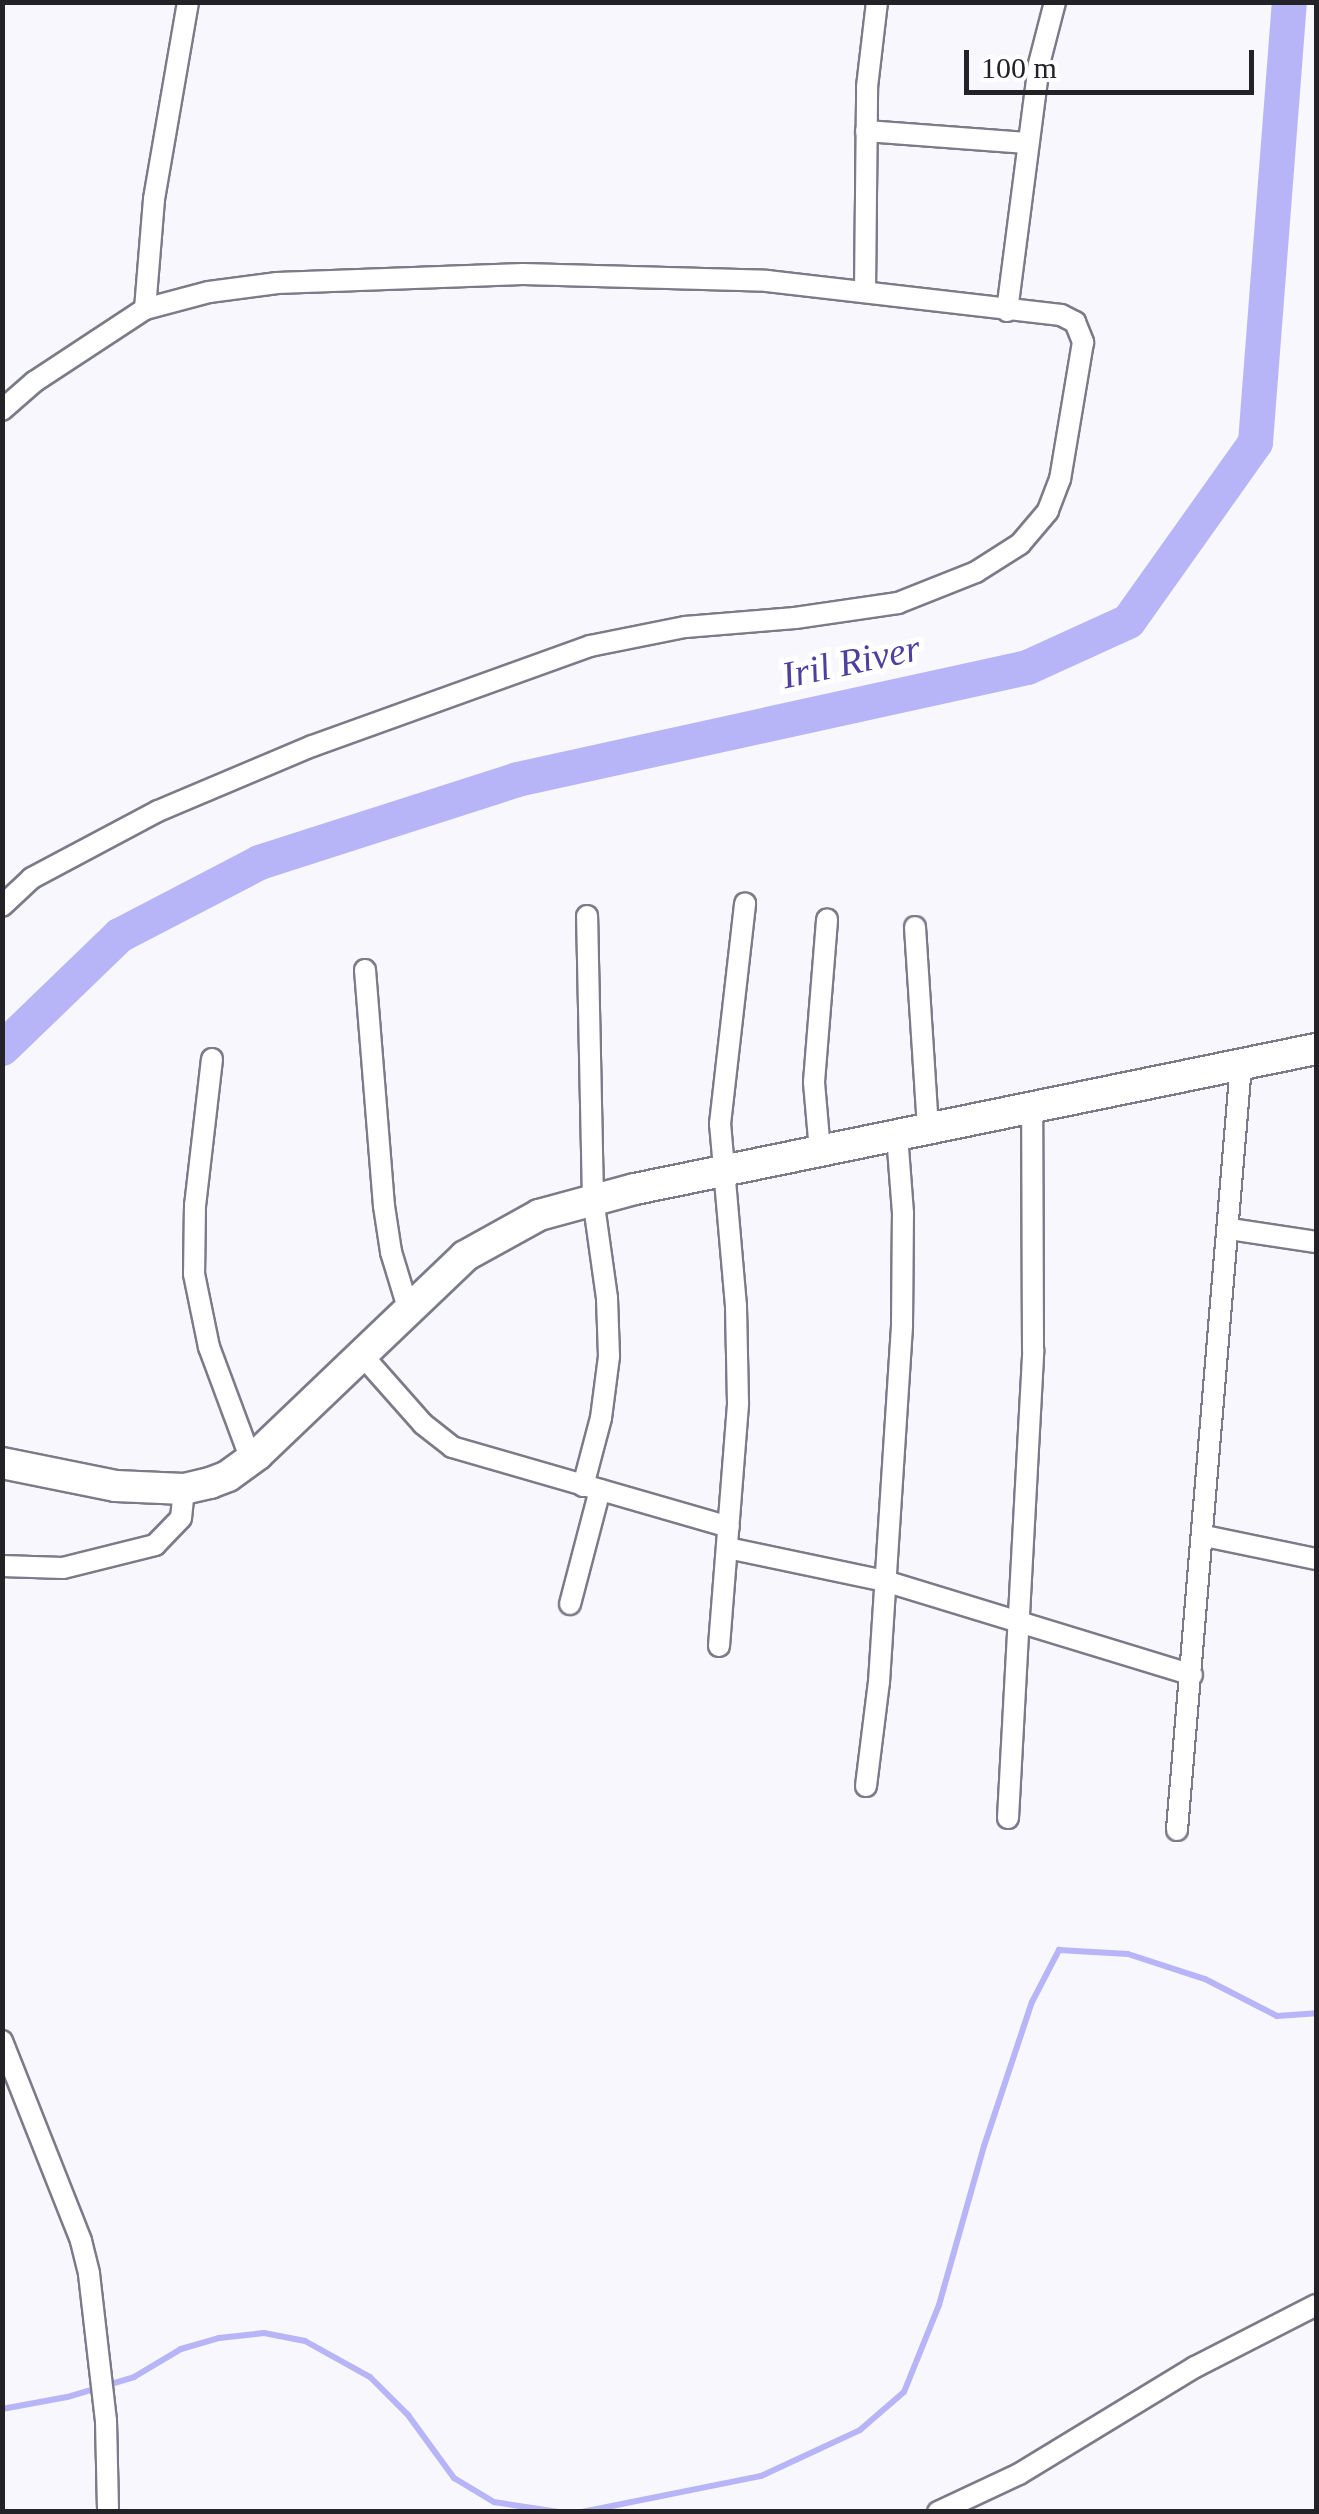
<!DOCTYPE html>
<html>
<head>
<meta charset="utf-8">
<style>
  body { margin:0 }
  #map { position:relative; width:1319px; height:2514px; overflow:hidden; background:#f7f7fd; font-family:Georgia,serif }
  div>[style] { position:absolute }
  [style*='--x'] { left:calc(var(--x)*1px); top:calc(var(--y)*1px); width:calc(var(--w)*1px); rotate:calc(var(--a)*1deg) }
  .stream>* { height:6px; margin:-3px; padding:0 3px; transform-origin:3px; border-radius:3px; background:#b7b4f8 }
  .river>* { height:35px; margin:-17.5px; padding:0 17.5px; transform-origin:17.5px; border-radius:17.5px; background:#b7b4f8 }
  .roads { filter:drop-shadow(2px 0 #7b7b89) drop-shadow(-2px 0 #7b7b89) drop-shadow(0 2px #7b7b89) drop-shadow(0 -2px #7b7b89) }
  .minor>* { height:20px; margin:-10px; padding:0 10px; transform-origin:10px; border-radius:10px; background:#fff }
  .highway>* { height:30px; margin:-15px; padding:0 15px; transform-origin:15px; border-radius:15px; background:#fff }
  span { translate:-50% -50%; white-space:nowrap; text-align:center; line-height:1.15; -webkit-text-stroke:10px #fff; paint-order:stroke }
  .water-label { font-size:38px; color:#4f40a0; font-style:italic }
  .frame { position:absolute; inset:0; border:5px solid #222227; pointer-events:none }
  .scale { position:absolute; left:964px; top:50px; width:290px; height:45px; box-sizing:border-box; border:5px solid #222227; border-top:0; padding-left:12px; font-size:30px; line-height:35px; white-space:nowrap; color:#222227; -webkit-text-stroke:8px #fff; paint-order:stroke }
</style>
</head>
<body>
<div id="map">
  <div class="stream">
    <i style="--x:2;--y:2409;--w:66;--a:-10.5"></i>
    <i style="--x:67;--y:2397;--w:70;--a:-16.6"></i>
    <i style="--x:134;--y:2377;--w:55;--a:-30.8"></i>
    <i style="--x:181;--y:2349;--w:40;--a:-16"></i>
    <i style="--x:219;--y:2338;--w:45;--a:-6.3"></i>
    <i style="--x:264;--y:2333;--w:42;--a:11"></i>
    <i style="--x:305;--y:2341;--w:74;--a:29"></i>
    <i style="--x:370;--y:2377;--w:54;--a:45"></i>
    <i style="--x:408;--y:2415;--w:78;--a:53.9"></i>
    <i style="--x:454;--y:2478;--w:47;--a:31"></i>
    <i style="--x:494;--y:2502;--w:65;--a:8.9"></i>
    <i style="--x:582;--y:2512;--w:183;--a:-11.4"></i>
    <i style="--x:761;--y:2476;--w:109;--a:-24.9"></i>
    <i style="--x:860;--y:2430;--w:58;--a:-40.8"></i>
    <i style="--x:904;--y:2392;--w:94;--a:-68.1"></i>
    <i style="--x:939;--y:2305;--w:165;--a:-74.2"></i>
    <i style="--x:984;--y:2146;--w:152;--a:-71.6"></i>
    <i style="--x:1032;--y:2002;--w:59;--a:-62.6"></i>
    <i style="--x:1059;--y:1950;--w:69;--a:3.3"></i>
    <i style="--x:1128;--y:1954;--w:81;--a:18"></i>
    <i style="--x:1205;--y:1979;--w:81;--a:27.2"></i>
    <i style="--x:1277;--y:2016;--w:39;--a:-4"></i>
  </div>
  <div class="river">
    <i style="--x:2;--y:1048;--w:163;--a:-44"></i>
    <i style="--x:119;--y:935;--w:158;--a:-27.5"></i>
    <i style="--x:259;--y:862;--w:271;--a:-17.8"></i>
    <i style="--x:517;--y:779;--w:522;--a:-12.39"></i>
    <i style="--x:1027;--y:667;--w:111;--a:-24.5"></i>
    <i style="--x:1128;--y:621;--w:219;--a:-54.6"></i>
    <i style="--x:1255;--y:442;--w:441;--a:-85.6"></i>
  </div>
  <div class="roads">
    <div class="minor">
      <i style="--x:866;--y:131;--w:161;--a:4.3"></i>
      <i style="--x:865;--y:291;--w:204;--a:-89.4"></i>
      <i style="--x:867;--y:87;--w:86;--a:-83.3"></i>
      <i style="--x:145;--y:309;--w:110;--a:-85.3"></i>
      <i style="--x:154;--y:199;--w:200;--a:-80.2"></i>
      <i style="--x:1007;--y:311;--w:249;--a:-82.6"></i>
      <i style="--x:1039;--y:64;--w:64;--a:-75.5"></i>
      <i style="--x:2;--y:410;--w:43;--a:-41.2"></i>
      <i style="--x:34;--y:382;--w:133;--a:-33.3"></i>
      <i style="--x:145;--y:309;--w:66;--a:-14.9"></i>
      <i style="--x:209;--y:292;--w:69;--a:-7.5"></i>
      <i style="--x:277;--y:283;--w:246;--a:-2.1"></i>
      <i style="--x:523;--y:274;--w:244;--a:1.6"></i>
      <i style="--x:767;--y:281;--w:296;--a:6.6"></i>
      <i style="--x:1061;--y:315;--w:16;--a:27"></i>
      <i style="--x:1075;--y:322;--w:22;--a:68"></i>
      <i style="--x:1083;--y:342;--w:139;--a:99.5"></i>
      <i style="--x:1060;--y:479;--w:34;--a:111"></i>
      <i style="--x:1048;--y:511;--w:43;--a:130.3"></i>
      <i style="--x:1020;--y:544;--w:52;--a:147.5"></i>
      <i style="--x:976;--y:572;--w:84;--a:158.3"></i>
      <i style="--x:898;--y:603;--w:104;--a:171.7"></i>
      <i style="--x:795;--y:618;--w:110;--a:175.3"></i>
      <i style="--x:685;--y:627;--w:97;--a:168.7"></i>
      <i style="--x:590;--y:646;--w:295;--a:160.2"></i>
      <i style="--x:312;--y:746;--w:167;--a:157.1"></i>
      <i style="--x:158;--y:811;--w:143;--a:152"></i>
      <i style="--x:32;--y:878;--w:41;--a:137"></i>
      <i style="--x:915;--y:927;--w:202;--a:86.3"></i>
      <i style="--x:365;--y:970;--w:237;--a:85.4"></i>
      <i style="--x:384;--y:1206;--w:47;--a:81.3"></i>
      <i style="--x:391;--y:1252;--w:59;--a:73.1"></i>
      <i style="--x:212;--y:1059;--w:147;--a:96.6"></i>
      <i style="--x:195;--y:1205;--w:69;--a:90.8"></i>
      <i style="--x:194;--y:1274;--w:75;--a:78.4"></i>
      <i style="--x:209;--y:1347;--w:121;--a:69.6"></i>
      <i style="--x:820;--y:1151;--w:69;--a:-95"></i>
      <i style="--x:814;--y:1082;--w:163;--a:-85.4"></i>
      <i style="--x:1230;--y:1229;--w:87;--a:8.6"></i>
      <i style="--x:362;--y:1355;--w:92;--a:48.5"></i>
      <i style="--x:423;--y:1424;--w:37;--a:38"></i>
      <i style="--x:452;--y:1447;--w:288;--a:16.1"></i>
      <i style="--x:583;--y:1486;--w:70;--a:-75.2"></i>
      <i style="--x:601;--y:1418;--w:63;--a:-82.6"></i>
      <i style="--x:609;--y:1356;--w:58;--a:-92"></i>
      <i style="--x:607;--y:1298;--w:100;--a:-98"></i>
      <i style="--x:593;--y:1199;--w:283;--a:-91.2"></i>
      <i style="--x:1205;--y:1536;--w:113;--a:11.7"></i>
      <i style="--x:728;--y:1548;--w:160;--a:11.9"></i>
      <i style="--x:885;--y:1581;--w:321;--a:17"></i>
      <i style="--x:2;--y:1566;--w:61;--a:1.9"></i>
      <i style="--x:63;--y:1568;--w:95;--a:-14"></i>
      <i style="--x:155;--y:1545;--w:37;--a:-46"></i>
      <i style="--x:181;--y:1518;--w:29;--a:-84"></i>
      <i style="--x:570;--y:1604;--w:118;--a:-75.3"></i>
      <i style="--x:719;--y:1646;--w:244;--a:-85.5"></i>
      <i style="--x:738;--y:1403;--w:97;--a:-91.2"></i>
      <i style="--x:736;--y:1306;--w:183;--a:-95"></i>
      <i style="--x:720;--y:1124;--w:222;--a:-83.5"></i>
      <i style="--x:866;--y:1786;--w:105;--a:-82.9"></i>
      <i style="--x:879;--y:1682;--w:358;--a:-86.3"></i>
      <i style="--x:902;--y:1325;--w:112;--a:-89.5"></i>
      <i style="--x:903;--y:1213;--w:78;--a:-94.4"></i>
      <i style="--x:1008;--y:1818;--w:469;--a:-86.9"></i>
      <i style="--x:1033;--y:1350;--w:242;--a:-90.2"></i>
      <i style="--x:1177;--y:1830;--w:768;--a:-85.22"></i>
      <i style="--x:2;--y:2041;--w:215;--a:68.4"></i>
      <i style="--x:81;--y:2241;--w:34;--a:76"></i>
      <i style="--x:89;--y:2274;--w:148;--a:83.4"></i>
      <i style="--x:106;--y:2421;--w:91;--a:88.7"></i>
      <i style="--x:938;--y:2512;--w:89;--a:-25.1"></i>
      <i style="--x:1019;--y:2474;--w:206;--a:-31.3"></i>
      <i style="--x:1195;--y:2367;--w:136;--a:-27.1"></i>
    </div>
    <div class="highway">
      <i style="--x:2;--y:1463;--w:116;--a:11.4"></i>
      <i style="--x:116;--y:1486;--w:68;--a:2.5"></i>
      <i style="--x:184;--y:1489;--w:27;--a:-13"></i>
      <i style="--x:210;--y:1483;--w:19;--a:-21"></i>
      <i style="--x:228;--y:1476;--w:37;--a:-36"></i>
      <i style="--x:258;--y:1454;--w:286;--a:-43.7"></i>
      <i style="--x:465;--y:1256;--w:85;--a:-29"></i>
      <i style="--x:539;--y:1215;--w:99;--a:-15.2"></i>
      <i style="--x:635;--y:1189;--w:695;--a:-11.62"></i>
    </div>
  </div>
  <div class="water-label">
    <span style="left:851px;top:662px;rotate:-12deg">Iril River</span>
  </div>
  <div class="frame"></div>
  <div class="scale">100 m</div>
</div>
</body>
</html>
